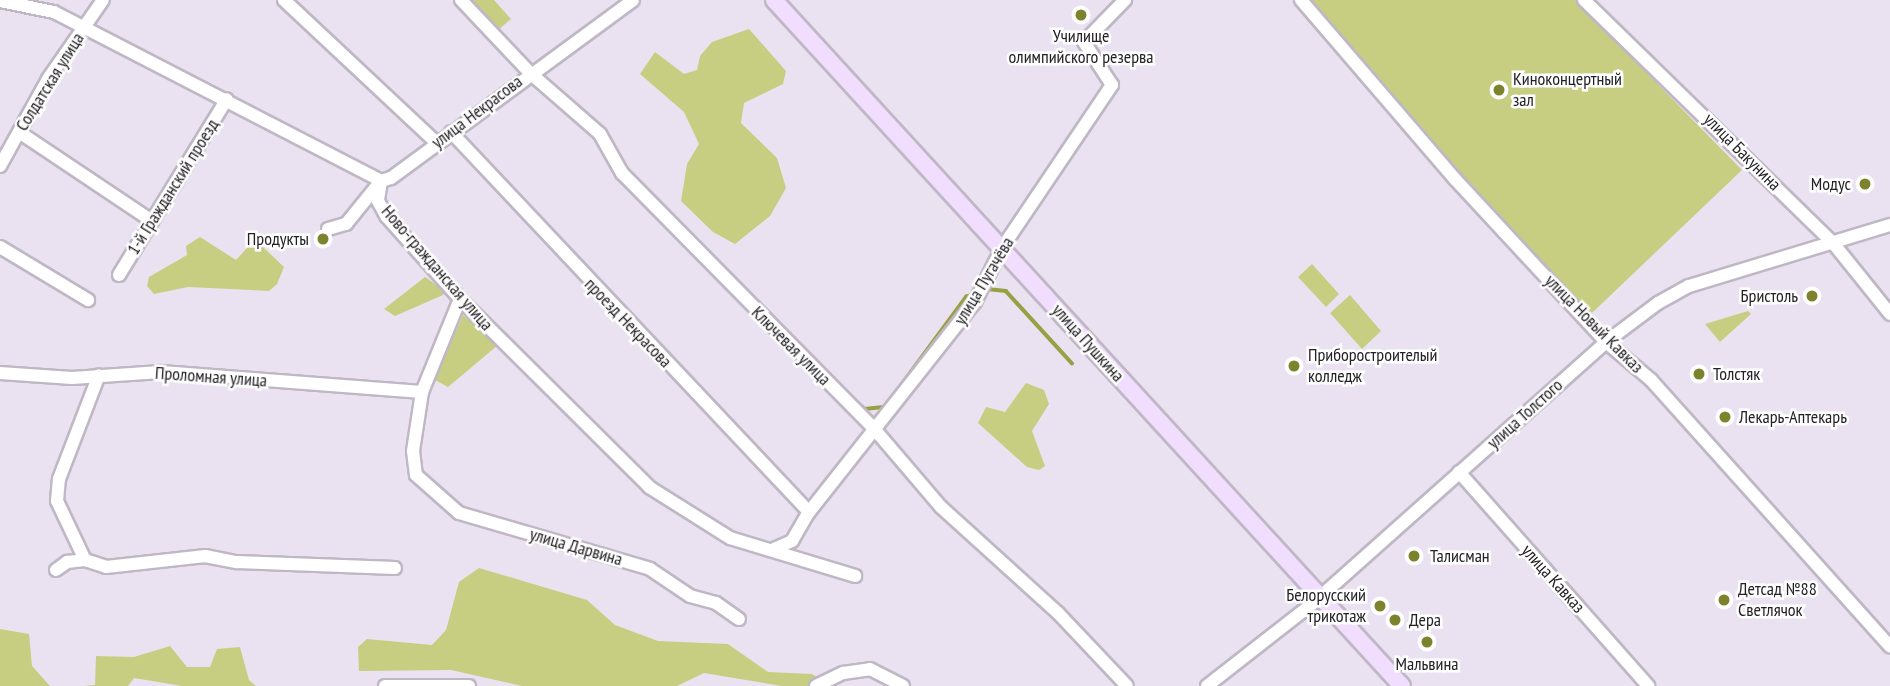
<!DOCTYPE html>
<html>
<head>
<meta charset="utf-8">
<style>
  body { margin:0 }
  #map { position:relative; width:1890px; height:686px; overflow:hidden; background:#ebe2f1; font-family:"PT Sans Narrow",sans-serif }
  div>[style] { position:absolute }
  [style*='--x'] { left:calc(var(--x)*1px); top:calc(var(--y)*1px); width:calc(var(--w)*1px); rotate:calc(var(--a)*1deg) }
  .green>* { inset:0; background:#c7ce81 }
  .stream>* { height:3.5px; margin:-1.75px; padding:0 1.75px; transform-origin:1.75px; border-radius:1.75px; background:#999f44 }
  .roads { filter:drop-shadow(2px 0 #c0b7c5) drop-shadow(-2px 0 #c0b7c5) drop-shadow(0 2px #c0b7c5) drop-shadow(0 -2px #c0b7c5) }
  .minor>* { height:12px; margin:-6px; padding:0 6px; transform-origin:6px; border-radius:6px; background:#fff }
  .major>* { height:16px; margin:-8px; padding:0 8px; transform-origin:8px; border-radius:8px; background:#f1ddfd }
  .dots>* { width:19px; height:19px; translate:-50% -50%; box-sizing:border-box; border:4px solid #fff; border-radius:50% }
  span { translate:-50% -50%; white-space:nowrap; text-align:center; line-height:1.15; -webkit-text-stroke:5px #fff; paint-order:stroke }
  .poi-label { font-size:18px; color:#242126 }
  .left { translate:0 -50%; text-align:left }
  .right { translate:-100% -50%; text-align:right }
  .street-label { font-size:18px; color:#242126 }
</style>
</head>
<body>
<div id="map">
  <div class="green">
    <i style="clip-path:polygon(469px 0,494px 0,511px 19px,497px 31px)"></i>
    <i style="clip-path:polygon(1305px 0,1575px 0,1742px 170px,1593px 312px,1585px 314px,1456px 177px)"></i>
    <i style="clip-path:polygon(749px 29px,786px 71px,783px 84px,744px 103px,741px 123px,777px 158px,786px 188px,770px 216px,735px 244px,713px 232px,681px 201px,687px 164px,699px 144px,684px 112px,640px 74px,655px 52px,684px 74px,697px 70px,700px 56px,712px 42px)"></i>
    <i style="clip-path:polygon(200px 237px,236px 260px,248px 247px,263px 247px,284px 267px,277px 284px,269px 291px,188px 287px,154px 294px,147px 286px,149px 277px,187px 255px,186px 246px)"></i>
    <i style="clip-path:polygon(1312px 264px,1339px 294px,1326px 307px,1298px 277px)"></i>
    <i style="clip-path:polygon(425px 277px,445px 291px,443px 295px,395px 316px,384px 309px)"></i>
    <i style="clip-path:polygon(1350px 295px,1381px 331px,1362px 349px,1330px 313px)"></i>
    <i style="clip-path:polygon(1748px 311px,1751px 314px,1720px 342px,1705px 324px)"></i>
    <i style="clip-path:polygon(463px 315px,498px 345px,448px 387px,435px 380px)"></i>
    <i style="clip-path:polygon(1026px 383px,1044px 390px,1049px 404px,1032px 431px,1045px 466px,1039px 470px,1027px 467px,978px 423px,986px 407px,1005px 412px)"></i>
    <i style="clip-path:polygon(479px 568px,587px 600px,615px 625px,658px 641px,728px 644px,768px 672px,812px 674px,821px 680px,808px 686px,782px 686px,704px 673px,677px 686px,522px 686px,451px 670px,359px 671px,358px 647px,367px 639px,432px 645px,446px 630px,459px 582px)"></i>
    <i style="clip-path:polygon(0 629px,29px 634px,32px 666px,50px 686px,0 686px)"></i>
    <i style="clip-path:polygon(170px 646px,187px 667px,210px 667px,217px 649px,240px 647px,249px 680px,256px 686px,182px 686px,134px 678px,128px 686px,84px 686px,95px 685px,96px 656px,134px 657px)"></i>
  </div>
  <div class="stream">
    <i style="--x:987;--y:289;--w:19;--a:6"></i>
    <i style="--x:1006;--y:291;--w:98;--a:47.5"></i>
    <i style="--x:850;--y:396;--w:20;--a:41"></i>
    <i style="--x:865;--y:409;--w:20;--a:-6"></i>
    <i style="--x:885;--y:407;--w:137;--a:-53.6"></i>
    <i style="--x:966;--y:297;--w:9;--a:-21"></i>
  </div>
  <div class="roads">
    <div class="minor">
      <i style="--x:284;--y:0;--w:209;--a:43.1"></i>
      <i style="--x:461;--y:0;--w:99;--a:46.6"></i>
      <i style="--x:529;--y:72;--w:94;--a:41.1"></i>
      <i style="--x:600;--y:134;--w:45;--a:60.6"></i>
      <i style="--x:622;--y:173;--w:362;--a:45.4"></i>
      <i style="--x:876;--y:431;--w:100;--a:49.5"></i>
      <i style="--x:941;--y:507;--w:158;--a:42.2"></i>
      <i style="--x:1058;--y:613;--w:100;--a:46.6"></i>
      <i style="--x:1301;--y:0;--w:236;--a:49.3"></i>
      <i style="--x:1455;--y:179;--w:222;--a:47.2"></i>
      <i style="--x:1606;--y:342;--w:59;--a:40.2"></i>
      <i style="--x:1651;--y:380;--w:358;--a:48.1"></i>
      <i style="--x:1584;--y:0;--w:348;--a:44.3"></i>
      <i style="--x:1833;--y:243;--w:91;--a:51.2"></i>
      <i style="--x:0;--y:1;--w:55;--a:11.5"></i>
      <i style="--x:54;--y:12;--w:368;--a:27.3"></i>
      <i style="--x:381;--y:181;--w:20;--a:99"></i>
      <i style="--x:378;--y:201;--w:18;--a:61"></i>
      <i style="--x:387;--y:217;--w:110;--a:48.3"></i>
      <i style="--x:460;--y:299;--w:267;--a:44.8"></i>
      <i style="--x:649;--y:487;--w:96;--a:32.2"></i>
      <i style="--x:730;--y:538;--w:131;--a:16.9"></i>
      <i style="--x:19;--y:132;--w:160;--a:33.8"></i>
      <i style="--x:451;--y:132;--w:522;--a:46.71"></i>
      <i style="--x:0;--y:166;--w:99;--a:-61.1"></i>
      <i style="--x:48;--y:79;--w:96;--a:-55.2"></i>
      <i style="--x:328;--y:229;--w:19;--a:-16"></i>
      <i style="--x:346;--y:224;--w:55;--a:-50.9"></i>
      <i style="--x:381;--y:181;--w:10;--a:-17"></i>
      <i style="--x:391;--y:178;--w:300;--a:-36.3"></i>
      <i style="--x:0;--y:247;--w:103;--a:31.1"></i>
      <i style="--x:119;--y:275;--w:206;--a:-58.5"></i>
      <i style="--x:460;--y:299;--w:100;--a:112.2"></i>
      <i style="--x:422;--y:392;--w:60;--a:98.7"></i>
      <i style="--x:413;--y:451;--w:24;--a:83"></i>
      <i style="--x:416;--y:475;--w:57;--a:41.5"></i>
      <i style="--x:459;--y:513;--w:199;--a:16.3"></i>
      <i style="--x:650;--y:569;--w:48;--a:34"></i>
      <i style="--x:690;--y:596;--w:27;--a:15"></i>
      <i style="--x:716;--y:603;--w:28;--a:35"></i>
      <i style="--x:0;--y:373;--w:72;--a:4"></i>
      <i style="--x:72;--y:378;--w:89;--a:-3.9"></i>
      <i style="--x:161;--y:372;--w:262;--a:4.4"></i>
      <i style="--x:1459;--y:472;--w:286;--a:48.5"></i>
      <i style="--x:774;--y:549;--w:20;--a:-24"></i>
      <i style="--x:792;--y:541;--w:34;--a:-60"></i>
      <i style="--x:809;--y:512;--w:268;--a:-51.7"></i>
      <i style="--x:975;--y:302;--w:60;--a:-63.4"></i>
      <i style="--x:1002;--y:248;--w:197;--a:-56"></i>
      <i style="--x:1112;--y:85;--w:51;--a:-123.1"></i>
      <i style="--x:1084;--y:42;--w:59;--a:-45.7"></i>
      <i style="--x:85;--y:560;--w:65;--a:-115.4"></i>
      <i style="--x:57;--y:501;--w:22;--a:-85"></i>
      <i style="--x:59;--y:479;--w:111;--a:-69"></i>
      <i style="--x:56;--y:570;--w:14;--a:-36"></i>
      <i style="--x:67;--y:562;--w:18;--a:-6"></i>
      <i style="--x:85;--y:560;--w:22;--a:18"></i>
      <i style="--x:106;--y:567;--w:100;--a:-6.3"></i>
      <i style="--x:205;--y:556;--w:33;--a:11"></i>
      <i style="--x:237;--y:562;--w:158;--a:2.2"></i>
      <i style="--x:385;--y:686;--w:84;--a:0"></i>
      <i style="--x:816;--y:686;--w:30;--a:-26"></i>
      <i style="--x:843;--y:673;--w:27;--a:-8"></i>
      <i style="--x:870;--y:669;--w:37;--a:27"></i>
      <i style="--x:1207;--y:686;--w:133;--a:-38"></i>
      <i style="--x:1312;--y:604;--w:394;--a:-41.7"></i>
      <i style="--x:1606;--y:342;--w:65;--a:-36.9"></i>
      <i style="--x:1658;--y:303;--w:35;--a:-29"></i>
      <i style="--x:1689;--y:286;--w:210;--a:-16.9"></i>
    </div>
    <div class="major">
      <i style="--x:774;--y:0;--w:930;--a:47.53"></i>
    </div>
  </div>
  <div class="dots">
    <i style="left:1081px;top:15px;background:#7d822d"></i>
    <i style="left:1499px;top:90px;background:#7d822d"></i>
    <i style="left:1865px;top:184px;background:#7d822d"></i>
    <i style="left:323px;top:239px;background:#7d822d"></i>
    <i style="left:1812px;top:296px;background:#7d822d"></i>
    <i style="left:1294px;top:366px;background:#7d822d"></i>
    <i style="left:1699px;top:374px;background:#7d822d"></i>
    <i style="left:1725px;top:417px;background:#7d822d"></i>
    <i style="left:1414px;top:556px;background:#7d822d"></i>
    <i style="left:1724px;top:600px;background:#7d822d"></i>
    <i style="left:1380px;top:606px;background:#7d822d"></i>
    <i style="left:1395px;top:620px;background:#7d822d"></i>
    <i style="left:1427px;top:642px;background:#7d822d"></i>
  </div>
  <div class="poi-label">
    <span style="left:1081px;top:47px">Училище<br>олимпийского резерва</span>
    <span class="left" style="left:1513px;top:90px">Киноконцертный<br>зал</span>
    <span class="right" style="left:1851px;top:184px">Модус</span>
    <span class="right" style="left:309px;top:239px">Продукты</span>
    <span class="right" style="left:1798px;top:296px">Бристоль</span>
    <span class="left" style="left:1308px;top:366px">Приборостроителый<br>колледж</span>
    <span class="left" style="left:1713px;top:374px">Толстяк</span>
    <span class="left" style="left:1739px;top:417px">Лекарь-Аптекарь</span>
    <span class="left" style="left:1430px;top:556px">Талисман</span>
    <span class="left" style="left:1738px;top:600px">Детсад №88<br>Светлячок</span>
    <span class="right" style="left:1366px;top:606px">Белорусский<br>трикотаж</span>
    <span class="left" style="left:1409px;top:620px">Дера</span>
    <span style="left:1427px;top:664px">Мальвина</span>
  </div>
  <div class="street-label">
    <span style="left:50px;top:82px;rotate:-58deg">Солдатская улица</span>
    <span style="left:477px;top:112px;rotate:-37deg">улица Некрасова</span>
    <span style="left:1742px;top:152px;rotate:45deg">улица Бакунина</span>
    <span style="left:173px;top:187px;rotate:-58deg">1-й Гражданский проезд</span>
    <span style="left:437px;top:268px;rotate:49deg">Ново-гражданская улица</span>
    <span style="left:984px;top:281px;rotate:-59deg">улица Пугачёва</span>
    <span style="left:628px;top:323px;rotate:46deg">проезд Некрасова</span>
    <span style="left:1594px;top:324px;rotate:45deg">улица Новый Кавказ</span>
    <span style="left:1088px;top:343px;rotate:48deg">улица Пушкина</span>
    <span style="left:791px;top:346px;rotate:45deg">Ключевая улица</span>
    <span style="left:211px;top:377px;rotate:4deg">Проломная улица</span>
    <span style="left:1525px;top:414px;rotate:-42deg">улица Толстого</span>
    <span style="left:576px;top:547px;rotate:16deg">улица Дарвина</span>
    <span style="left:1553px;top:579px;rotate:48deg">улица Кавказ</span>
  </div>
</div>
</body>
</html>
